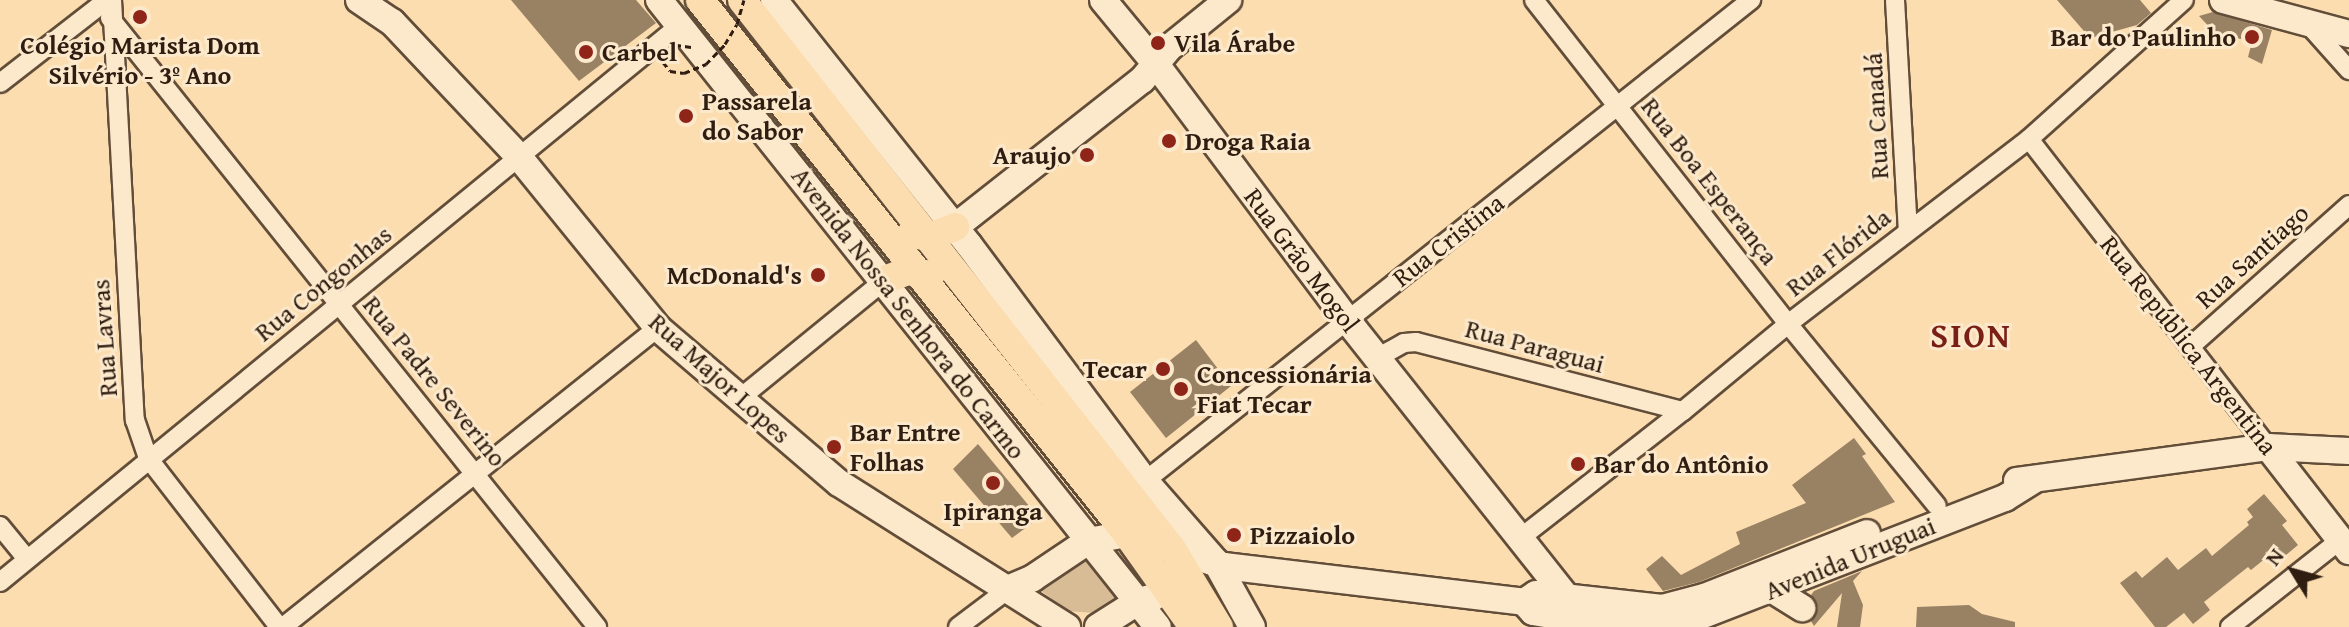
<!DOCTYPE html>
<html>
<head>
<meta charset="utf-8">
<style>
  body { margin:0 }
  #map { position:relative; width:2349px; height:627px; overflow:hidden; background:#fbddb0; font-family:"Gentium Book Plus",serif }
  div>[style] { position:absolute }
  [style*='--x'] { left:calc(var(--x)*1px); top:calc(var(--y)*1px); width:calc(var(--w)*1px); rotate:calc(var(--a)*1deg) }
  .green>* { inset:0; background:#d8bc95 }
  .building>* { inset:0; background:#998164 }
  .roads { filter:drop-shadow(2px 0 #624d39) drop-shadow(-2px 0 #624d39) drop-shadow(0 2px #624d39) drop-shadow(0 -2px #624d39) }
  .street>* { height:18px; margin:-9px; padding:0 9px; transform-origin:9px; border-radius:9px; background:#fce9cc }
  .secondary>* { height:26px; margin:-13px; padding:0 13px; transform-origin:13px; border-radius:13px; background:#fce9cc }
  .primary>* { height:28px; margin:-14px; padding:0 14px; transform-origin:14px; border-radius:14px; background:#fbddb0 }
  .path-bridge>* { height:3px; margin-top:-1.5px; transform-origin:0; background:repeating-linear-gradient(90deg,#2f1d11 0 6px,transparent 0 10px) }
  .dots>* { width:22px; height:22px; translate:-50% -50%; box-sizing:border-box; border:4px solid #fce9cc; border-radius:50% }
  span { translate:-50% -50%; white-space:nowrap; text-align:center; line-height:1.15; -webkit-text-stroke:6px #fce9cc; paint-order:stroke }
  .poi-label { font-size:26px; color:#2f1d11; font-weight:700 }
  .right { translate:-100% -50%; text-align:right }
  .left { translate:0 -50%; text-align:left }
  .street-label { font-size:26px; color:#2f1d11 }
  .district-label { font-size:34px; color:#7a1f14; font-weight:700; letter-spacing:2px }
  .north { position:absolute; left:2253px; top:531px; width:80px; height:80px; -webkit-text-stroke:6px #fce9cc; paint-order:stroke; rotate:307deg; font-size:22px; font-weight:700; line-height:32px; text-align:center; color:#2f1d11 }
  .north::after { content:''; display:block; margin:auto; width:28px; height:36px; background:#2f1d11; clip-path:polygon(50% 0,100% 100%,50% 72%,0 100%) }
</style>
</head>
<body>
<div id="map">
  <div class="green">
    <i style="clip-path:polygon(1085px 553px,1127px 604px,1107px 614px,1068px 611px,1036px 587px)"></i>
  </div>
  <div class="building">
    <i style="clip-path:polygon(511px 0,636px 0,656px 23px,579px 81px)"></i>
    <i style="clip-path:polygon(2057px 0,2140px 0,2151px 13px,2137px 25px,2090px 38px)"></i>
    <i style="clip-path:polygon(2213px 12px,2272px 30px,2262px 64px,2248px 57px,2252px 42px,2214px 32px,2199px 16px)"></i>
    <i style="clip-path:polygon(1196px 340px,1231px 386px,1166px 438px,1130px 392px)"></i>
    <i style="clip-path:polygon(1854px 438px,1866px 454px,1862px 456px,1895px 502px,1699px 582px,1663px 591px,1646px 569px,1662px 556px,1681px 575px,1740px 544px,1736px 532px,1806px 503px,1792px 485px)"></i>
    <i style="clip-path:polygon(978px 444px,1039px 518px,1012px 538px,953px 469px)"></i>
    <i style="clip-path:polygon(2264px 494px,2287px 521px,2282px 525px,2298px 545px,2279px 561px,2272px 553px,2251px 570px,2248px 567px,2204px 602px,2210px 610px,2193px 624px,2184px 613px,2166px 627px,2155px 627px,2120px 583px,2136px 571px,2142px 578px,2167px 557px,2178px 570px,2206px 548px,2212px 556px,2249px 525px,2247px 522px,2253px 517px,2247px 509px)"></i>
    <i style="clip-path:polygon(1862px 571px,1853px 581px,1863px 605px,1860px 627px,1837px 627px,1842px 593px,1814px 626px,1811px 621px,1818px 608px,1811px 595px,1814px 591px)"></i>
    <i style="clip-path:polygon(1969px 605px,1982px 614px,2015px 622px,2015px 627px,1916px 627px,1917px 607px)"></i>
  </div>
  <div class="roads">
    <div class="street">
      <i style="--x:112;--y:0;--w:421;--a:86.9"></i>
      <i style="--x:135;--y:420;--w:40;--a:71.1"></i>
      <i style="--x:148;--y:458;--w:214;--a:52.2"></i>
      <i style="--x:1534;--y:0;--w:412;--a:51.9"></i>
      <i style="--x:1788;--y:324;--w:235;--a:50.7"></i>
      <i style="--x:1895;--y:0;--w:230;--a:86.8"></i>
      <i style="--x:110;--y:18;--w:780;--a:51.35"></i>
      <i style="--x:2308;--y:24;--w:62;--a:48.3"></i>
      <i style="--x:0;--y:83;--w:135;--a:-37.8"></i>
      <i style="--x:2029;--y:139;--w:390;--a:52.2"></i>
      <i style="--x:2191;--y:346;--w:212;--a:-41.7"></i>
      <i style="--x:1377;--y:358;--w:31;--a:-29"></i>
      <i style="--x:1404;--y:343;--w:12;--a:-5"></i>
      <i style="--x:1416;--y:342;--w:276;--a:14.5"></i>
      <i style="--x:739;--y:399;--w:188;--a:-39.2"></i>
      <i style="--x:1145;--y:481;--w:774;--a:-38.44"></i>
      <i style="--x:0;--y:526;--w:43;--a:50.7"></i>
      <i style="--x:1519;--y:539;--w:208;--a:-38"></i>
      <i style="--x:1683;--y:411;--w:136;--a:-39.6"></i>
      <i style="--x:1788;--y:324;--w:304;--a:-37.5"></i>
      <i style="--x:2029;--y:139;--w:208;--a:-41.9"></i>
      <i style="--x:0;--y:582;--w:878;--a:-39.31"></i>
      <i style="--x:283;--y:627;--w:480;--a:-38.6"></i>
      <i style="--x:958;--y:627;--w:65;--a:-36.9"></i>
      <i style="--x:2230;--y:627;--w:140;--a:-38.3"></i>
    </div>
    <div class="secondary">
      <i style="--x:359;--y:0;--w:40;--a:34"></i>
      <i style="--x:392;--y:22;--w:185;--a:46.7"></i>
      <i style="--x:519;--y:157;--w:220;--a:50.9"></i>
      <i style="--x:658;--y:328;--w:238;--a:40.6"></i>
      <i style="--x:839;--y:483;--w:270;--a:32.3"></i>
      <i style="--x:659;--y:0;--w:801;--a:51.49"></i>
      <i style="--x:774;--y:0;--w:313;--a:51.5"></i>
      <i style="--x:969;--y:245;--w:294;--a:53.3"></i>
      <i style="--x:1145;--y:481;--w:108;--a:48.8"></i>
      <i style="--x:1216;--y:562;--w:74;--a:61"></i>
      <i style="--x:1103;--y:0;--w:82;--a:50.5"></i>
      <i style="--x:1155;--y:63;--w:321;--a:53.2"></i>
      <i style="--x:1347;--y:320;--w:364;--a:51.6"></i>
      <i style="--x:2223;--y:0;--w:131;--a:15.1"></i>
      <i style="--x:955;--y:227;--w:238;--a:-38.2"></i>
      <i style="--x:1142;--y:80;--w:43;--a:-49.7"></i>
      <i style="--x:1170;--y:47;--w:75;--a:-39"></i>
      <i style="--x:2268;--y:447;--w:132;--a:52.1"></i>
      <i style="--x:2017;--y:481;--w:253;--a:-7.7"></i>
      <i style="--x:2268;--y:447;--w:81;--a:2.8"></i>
      <i style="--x:1765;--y:585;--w:44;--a:31.9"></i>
      <i style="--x:1010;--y:588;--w:25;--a:-23"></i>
      <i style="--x:1033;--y:578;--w:66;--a:-33.9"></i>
      <i style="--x:1088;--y:541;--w:40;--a:-10"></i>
      <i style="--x:1127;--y:534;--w:102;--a:18.3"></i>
      <i style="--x:1224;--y:566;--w:302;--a:6.8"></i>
      <i style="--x:1524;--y:602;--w:13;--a:48"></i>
      <i style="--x:1533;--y:612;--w:54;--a:9.6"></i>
      <i style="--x:1586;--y:621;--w:89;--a:3.2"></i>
      <i style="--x:1675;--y:626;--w:354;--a:-21.2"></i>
      <i style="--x:2005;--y:498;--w:34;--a:-32"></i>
      <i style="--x:1524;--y:602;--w:14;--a:-34"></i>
      <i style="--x:1536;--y:594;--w:127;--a:6.3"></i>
      <i style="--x:1662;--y:608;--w:43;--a:-14.7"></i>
      <i style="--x:1704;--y:597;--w:175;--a:-21.4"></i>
      <i style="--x:1098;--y:627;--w:49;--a:-32.4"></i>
      <i style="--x:1139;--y:601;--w:16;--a:-15"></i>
    </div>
    <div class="primary">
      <i style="--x:700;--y:0;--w:684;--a:51.35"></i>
      <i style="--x:1127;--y:534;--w:114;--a:54.6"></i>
      <i style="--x:742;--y:0;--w:697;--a:51.93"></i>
      <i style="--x:1172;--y:549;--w:91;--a:58.9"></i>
      <i style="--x:911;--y:234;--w:18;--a:9"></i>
      <i style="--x:929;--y:237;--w:28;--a:-21"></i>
      <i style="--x:885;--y:280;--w:24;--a:-22"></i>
      <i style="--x:907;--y:271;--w:24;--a:9"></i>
    </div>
  </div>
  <div class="path-bridge">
    <i style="--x:691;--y:47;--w:14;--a:-172"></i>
    <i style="--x:677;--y:45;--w:12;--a:145"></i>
    <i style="--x:667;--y:52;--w:11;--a:112"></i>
    <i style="--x:663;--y:62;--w:11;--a:52"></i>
    <i style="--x:670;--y:71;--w:14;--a:8"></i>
    <i style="--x:684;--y:73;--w:24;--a:-22"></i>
    <i style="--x:706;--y:64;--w:28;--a:-46"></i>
    <i style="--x:725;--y:44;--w:23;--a:-59"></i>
    <i style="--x:737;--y:24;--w:25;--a:-74"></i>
  </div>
  <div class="dots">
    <i style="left:140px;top:17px;background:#8f2418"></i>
    <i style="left:2252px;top:37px;background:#8f2418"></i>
    <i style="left:1158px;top:43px;background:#8f2418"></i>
    <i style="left:586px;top:52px;background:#8f2418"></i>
    <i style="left:686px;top:116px;background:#8f2418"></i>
    <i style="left:1169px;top:141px;background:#8f2418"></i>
    <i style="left:1087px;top:155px;background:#8f2418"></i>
    <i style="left:818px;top:275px;background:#8f2418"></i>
    <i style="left:1163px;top:369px;background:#8f2418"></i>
    <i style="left:1181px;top:389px;background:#8f2418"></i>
    <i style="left:834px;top:447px;background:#8f2418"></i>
    <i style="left:1578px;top:464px;background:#8f2418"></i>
    <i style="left:993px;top:483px;background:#8f2418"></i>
    <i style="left:1234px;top:535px;background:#8f2418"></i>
  </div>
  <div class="poi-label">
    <span class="right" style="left:2236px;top:37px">Bar do Paulinho</span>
    <span class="left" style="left:1174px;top:43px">Vila Árabe</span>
    <span style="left:140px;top:60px">Colégio Marista Dom<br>Silvério - 3º Ano</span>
    <span class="left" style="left:602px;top:52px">Carbel</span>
    <span class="left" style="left:702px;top:116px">Passarela<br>do Sabor</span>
    <span class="left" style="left:1185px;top:141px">Droga Raia</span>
    <span class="right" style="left:1071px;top:155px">Araujo</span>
    <span class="right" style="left:802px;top:275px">McDonald's</span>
    <span class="right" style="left:1147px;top:369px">Tecar</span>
    <span class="left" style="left:1197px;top:389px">Concessionária<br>Fiat Tecar</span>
    <span class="left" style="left:850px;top:447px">Bar Entre<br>Folhas</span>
    <span class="left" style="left:1594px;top:464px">Bar do Antônio</span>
    <span style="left:993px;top:511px">Ipiranga</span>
    <span class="left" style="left:1250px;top:535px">Pizzaiolo</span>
  </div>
  <div class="street-label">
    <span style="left:1876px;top:116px;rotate:-93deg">Rua Canadá</span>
    <span style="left:1710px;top:181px;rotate:52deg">Rua Boa Esperança</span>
    <span style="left:1448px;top:240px;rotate:-38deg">Rua Cristina</span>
    <span style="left:1838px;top:252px;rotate:-38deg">Rua Flórida</span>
    <span style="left:2252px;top:256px;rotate:-42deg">Rua Santiago</span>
    <span style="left:1302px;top:260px;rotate:53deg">Rua Grão Mogol</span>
    <span style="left:323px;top:283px;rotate:-39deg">Rua Congonhas</span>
    <span style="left:909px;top:313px;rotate:52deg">Avenida Nossa Senhora do Carmo</span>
    <span style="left:104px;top:338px;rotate:-94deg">Rua Lavras</span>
    <span style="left:2189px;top:345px;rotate:52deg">Rua República Argentina</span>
    <span style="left:1535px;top:346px;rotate:15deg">Rua Paraguai</span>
    <span style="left:720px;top:378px;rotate:42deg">Rua Major Lopes</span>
    <span style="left:435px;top:381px;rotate:51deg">Rua Padre Severino</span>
    <span style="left:1850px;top:558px;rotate:-22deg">Avenida Uruguai</span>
  </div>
  <div class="district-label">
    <span style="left:1971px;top:335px">SION</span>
  </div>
  <div class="north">N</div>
</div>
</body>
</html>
